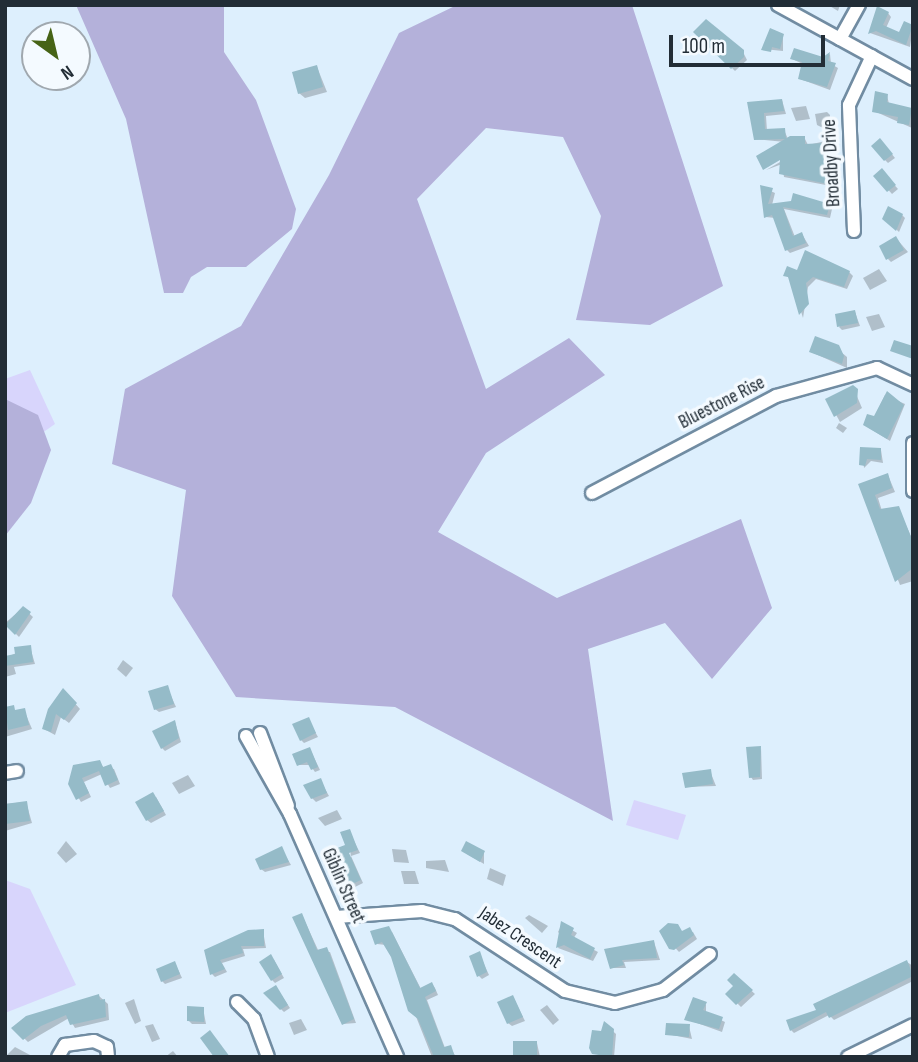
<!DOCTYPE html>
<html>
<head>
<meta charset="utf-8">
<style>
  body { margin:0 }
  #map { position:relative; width:918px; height:1062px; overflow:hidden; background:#ddeffd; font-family:"Sofia Sans Condensed",sans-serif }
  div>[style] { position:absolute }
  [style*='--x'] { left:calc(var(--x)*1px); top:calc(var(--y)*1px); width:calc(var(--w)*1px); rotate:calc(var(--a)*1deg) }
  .green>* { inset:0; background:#d8d5fc }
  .forest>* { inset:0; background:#b4b1da }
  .shadow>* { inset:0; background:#0003 }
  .building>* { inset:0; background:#95bbc8 }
  .roads { filter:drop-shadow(2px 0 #718ca2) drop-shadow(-2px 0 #718ca2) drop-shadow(0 2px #718ca2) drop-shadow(0 -2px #718ca2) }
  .minor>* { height:12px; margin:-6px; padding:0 6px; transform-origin:6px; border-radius:6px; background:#fff }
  span { translate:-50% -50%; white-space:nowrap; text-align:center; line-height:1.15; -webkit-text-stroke:7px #f4faff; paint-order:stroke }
  .street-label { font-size:19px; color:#222d36 }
  .frame { position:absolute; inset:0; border:7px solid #222d36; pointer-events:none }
  .north { position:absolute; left:21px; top:21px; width:70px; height:70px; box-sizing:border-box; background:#f4faff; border:2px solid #a0a8af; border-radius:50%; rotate:146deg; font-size:19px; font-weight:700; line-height:28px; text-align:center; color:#222d36 }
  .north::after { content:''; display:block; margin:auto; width:24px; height:32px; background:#466316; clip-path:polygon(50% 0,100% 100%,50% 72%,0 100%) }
  .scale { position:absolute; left:669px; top:35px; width:156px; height:32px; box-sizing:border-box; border:4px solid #222d36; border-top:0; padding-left:9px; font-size:21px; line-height:24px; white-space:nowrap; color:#222d36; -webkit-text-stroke:5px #f4faff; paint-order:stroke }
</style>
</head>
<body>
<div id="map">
  <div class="green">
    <i style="clip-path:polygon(30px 370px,55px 424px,5px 459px,5px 379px)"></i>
    <i style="clip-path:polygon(634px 800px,686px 815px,678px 840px,626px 825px)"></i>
    <i style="clip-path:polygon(5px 880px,30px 889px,76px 985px,5px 1013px)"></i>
  </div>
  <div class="forest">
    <i style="clip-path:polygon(76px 5px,224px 5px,224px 52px,256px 100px,296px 209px,292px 229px,246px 267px,207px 267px,191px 277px,183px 293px,164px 293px,126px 119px)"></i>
    <i style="clip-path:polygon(457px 5px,632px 5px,723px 286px,650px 325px,576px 320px,601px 216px,563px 137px,486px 128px,417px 199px,486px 389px,569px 338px,605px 375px,486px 453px,438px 532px,557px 598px,741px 519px,772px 608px,712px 679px,665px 623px,588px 649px,613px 821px,395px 707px,236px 697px,172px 596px,186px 490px,112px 464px,125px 389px,241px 326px,329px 175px,399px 33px)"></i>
    <i style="clip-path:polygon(5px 399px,38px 415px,51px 450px,31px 503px,5px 536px)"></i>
  </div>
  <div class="shadow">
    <i style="clip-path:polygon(828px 5px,840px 5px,838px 11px)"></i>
    <i style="clip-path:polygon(888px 13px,891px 17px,886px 28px,900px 34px,905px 24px,913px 27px,910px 47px,870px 33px)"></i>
    <i style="clip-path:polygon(696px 32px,743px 52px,747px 60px,735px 71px)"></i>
    <i style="clip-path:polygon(783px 36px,783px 51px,763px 49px)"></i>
    <i style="clip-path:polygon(830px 54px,831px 64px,838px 68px,830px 90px,800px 79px,803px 64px,792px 59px,823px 59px)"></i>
    <i style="clip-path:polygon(317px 67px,327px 92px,305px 98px,299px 93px)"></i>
    <i style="clip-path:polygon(887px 95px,889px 104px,913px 111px,912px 128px,874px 111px)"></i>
    <i style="clip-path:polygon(782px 100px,786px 114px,766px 116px,767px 131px,784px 130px,788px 139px,804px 137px,808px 145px,830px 140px,831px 186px,784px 177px,782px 164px,766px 170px,789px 157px,785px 142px,755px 139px,749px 103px)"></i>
    <i style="clip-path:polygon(806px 106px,810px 119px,796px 121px,791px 108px)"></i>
    <i style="clip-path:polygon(827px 112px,830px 115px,829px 131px,817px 125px,815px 114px)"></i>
    <i style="clip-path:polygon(883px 143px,895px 158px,888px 163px,885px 160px)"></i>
    <i style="clip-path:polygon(882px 171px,898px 189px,892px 194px,876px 176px)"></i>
    <i style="clip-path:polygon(762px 187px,775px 193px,772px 205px,793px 203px,832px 209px,830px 218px,784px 209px,795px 237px,802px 234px,809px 246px,790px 253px,787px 250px,775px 218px,766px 217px)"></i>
    <i style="clip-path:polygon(902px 215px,905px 218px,899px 232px,884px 218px)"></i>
    <i style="clip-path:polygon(896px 238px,908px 252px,891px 262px,888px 259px)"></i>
    <i style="clip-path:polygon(879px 269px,887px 281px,870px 290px,863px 278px)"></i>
    <i style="clip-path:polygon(798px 272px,849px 272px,853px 276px,847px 289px,816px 279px,808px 287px,803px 318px,791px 279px,785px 275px)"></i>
    <i style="clip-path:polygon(855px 312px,860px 326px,842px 330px,839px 327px)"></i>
    <i style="clip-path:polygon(879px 314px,885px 327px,872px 331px,866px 317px)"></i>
    <i style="clip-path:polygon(811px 352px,841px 352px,847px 357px,847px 368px)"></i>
    <i style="clip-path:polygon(853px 387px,862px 408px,840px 422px,828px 400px)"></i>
    <i style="clip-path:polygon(885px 395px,905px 404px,890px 441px,869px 428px)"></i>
    <i style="clip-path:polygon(839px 423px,847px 428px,843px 433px,836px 428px)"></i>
    <i style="clip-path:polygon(862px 449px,881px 450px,883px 463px,871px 461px,864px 468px)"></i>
    <i style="clip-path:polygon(888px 475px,895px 492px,878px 498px,882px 511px,898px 507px,913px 541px,913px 581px,900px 585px,860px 485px)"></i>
    <i style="clip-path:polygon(23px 608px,33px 617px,19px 637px,5px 623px)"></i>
    <i style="clip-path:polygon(30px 647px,35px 664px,14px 667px,16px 674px,5px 677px,5px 658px)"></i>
    <i style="clip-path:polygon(123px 660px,133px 668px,126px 677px,117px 669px)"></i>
    <i style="clip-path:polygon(167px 687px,176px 707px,159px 712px,155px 709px)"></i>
    <i style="clip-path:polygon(63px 690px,80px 709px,69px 723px,61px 717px,55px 735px,44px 729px)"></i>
    <i style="clip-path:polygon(5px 710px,24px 710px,32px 729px,5px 737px)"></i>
    <i style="clip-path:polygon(308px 719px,318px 737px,304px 743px,301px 740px)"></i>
    <i style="clip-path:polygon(175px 722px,181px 742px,165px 751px,162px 748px)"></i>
    <i style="clip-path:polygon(761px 748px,762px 779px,753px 780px,751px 777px)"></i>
    <i style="clip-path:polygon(310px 749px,320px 770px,315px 772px,310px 765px,298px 765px)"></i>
    <i style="clip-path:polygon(99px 762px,104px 768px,114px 769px,120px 784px,110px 788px,102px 774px,84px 782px,91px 797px,81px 802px,70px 784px)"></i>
    <i style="clip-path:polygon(710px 771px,716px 786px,686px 787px)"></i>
    <i style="clip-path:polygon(188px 775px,195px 786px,179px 794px,172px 783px)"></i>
    <i style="clip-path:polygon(320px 780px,329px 796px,316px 802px,312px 798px)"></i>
    <i style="clip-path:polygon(156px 797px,166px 815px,151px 823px,147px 820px)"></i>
    <i style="clip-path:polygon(26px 802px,32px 823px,5px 831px,5px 804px)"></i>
    <i style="clip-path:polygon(337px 810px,342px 819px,325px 826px,318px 818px)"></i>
    <i style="clip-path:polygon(349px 831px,360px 853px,351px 856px,363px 883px,353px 888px)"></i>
    <i style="clip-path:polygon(66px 841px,77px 854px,66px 863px,57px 853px)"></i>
    <i style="clip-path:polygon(281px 848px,291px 865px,265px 872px,261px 869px)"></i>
    <i style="clip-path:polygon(392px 849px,406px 850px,409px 863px,394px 862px)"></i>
    <i style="clip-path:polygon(484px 852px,484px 864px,467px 854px)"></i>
    <i style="clip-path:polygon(445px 860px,449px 872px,426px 868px,426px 861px)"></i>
    <i style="clip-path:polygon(490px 868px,506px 875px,503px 886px,487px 879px)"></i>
    <i style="clip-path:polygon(401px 871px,415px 871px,419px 884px,404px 884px)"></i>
    <i style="clip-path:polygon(302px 915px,319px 952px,330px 952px,356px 1023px,343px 1024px)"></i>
    <i style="clip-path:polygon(529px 915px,548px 926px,542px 933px,525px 918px)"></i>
    <i style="clip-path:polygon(562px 924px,577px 933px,573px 939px,598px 952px,593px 961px,558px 948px,563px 937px,558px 932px)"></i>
    <i style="clip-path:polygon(263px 931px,266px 948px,243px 949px,245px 956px,222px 963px,227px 972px,215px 977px,212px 974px,206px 951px)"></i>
    <i style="clip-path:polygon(392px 932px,421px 989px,432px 984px,435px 988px,438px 995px,427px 1000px,445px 1048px,450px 1047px,456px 1057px,432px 1057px,392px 956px,386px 945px,377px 944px)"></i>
    <i style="clip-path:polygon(661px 932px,693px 932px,697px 939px,679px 952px)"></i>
    <i style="clip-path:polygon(654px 942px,660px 960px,624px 962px,626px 968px,612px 968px,606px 950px)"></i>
    <i style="clip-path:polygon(479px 953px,489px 975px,482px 979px,479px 976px)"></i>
    <i style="clip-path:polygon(274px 960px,284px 978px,275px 983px,272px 980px)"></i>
    <i style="clip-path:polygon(907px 962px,913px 966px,913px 981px,834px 1020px,829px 1015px,794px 1033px,791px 1030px)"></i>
    <i style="clip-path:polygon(175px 963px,182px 978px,165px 984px,162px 981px)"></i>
    <i style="clip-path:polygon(734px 975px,755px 994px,741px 1007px,728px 994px,736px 986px)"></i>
    <i style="clip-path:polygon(276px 987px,290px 1008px,284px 1012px,265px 994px)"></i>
    <i style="clip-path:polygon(99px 996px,108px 1004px,109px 1020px,75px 1028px,69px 1018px,28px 1042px,14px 1028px)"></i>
    <i style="clip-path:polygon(513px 997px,525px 1021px,512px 1026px,508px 1023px)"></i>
    <i style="clip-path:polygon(134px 999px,141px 1021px,135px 1024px,125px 1003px)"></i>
    <i style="clip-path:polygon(706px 1004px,706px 1013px,725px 1022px,722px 1032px,686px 1019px)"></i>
    <i style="clip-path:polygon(547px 1005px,559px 1020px,553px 1025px,540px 1010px)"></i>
    <i style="clip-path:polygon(203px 1008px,206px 1024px,192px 1024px,189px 1021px)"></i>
    <i style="clip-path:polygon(301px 1019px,307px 1030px,294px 1035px,289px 1023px)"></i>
    <i style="clip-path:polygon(153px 1024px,160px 1039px,152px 1042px,145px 1026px)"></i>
    <i style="clip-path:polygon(605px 1024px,616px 1034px,614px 1057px,593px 1053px)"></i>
    <i style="clip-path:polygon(689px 1026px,692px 1039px,667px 1034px)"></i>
    <i style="clip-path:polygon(537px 1043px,540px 1057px,516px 1057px)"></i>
    <i style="clip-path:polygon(15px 1047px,30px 1055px,32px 1057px,5px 1057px)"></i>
    <i style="clip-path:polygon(173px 1051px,178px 1057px,165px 1057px)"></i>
  </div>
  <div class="building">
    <i style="clip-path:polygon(877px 6px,889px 12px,883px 25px,899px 32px,904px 21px,913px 25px,906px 45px,876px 31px,868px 34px)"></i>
    <i style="clip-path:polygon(706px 19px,744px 50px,744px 57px,731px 69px,693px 32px)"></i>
    <i style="clip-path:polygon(770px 28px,784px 34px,780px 49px,772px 47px,771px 52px,761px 50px)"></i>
    <i style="clip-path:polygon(794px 48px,823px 57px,830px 52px,828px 61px,836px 63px,827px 87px,798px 79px,802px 62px,790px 59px)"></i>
    <i style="clip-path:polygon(317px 65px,323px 87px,298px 94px,292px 72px)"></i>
    <i style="clip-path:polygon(875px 91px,888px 94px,887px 102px,912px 108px,909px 125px,897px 123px,898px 117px,872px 112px)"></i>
    <i style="clip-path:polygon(782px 99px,784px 111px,764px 113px,765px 129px,785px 128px,786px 139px,754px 140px,747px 102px)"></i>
    <i style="clip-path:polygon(790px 136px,805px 136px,805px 144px,825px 143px,830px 138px,828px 184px,779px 174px,780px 160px,763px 170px,756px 156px)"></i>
    <i style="clip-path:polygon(880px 138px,893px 154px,884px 161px,871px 146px)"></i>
    <i style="clip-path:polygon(882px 168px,896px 185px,887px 192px,873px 176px)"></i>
    <i style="clip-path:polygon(760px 185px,773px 188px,768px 204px,791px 201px,793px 193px,830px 204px,827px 215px,783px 207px,793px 236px,802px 232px,806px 243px,785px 251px,772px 215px,764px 218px)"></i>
    <i style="clip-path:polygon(888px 206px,903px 214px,896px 231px,882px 219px)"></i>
    <i style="clip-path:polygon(896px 236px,904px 250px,886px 260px,879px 246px)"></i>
    <i style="clip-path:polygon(805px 250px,850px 271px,844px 287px,813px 277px,806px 283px,809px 304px,799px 315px,788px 277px,783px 276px,787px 266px,797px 270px)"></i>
    <i style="clip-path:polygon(855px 310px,858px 323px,837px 327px,835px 314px)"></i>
    <i style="clip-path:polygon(815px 336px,839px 345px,844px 356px,842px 364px,809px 352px)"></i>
    <i style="clip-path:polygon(894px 340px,913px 346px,913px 359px,890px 351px)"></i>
    <i style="clip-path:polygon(853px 385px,858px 389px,857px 403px,834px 417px,825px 399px)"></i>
    <i style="clip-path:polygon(887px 391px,904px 405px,887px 439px,863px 425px,867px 414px,874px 416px)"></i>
    <i style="clip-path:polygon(860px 447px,881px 448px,881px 460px,867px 459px,865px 466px,859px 465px)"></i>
    <i style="clip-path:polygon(888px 473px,892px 488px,875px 495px,880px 509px,899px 506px,913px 542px,913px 568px,895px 582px,858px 484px)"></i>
    <i style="clip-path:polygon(23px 606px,31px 612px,15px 635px,5px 625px)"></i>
    <i style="clip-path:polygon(31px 645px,33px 662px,5px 666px,5px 656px,15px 654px,14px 647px)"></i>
    <i style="clip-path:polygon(168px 685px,174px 704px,154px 710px,148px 691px)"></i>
    <i style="clip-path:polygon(63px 688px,77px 703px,64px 720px,56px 714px,51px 732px,42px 729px,48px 709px)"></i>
    <i style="clip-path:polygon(14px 705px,15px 710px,25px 708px,29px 725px,8px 730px,5px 707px)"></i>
    <i style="clip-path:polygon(309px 717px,316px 733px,300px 741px,292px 724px)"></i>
    <i style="clip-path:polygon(175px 720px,179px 738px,161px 749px,152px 731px)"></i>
    <i style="clip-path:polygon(761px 746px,760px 777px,749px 778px,746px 747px)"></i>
    <i style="clip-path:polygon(310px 747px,318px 767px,311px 770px,307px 762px,297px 766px,292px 754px)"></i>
    <i style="clip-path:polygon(100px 760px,103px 767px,111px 764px,118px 780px,105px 786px,99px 771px,82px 778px,89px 793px,76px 800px,68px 784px,73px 765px)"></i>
    <i style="clip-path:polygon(711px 769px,713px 784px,685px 788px,682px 773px)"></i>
    <i style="clip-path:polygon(321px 778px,327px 793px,311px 799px,303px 785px)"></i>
    <i style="clip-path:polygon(153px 792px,164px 811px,146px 821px,135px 802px)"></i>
    <i style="clip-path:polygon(27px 801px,30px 821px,5px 824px,5px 804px)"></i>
    <i style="clip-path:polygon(350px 829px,358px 850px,349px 853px,361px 880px,348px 886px,332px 850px,345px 845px,340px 832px)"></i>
    <i style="clip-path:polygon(466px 841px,485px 851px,480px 862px,461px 851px)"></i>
    <i style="clip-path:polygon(282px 846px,289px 862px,260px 870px,255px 859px)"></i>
    <i style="clip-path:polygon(302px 913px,317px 950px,327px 947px,354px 1019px,342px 1025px,292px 917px)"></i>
    <i style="clip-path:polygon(561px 921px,574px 928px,571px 935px,595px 948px,590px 959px,564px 945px,556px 948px)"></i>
    <i style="clip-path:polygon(668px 923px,678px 924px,682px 931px,690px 927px,694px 935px,674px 950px,669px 949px,659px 931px)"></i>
    <i style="clip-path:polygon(389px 926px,420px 988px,432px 982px,436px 991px,425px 997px,444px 1047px,451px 1045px,455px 1057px,434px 1057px,418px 1019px,408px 1011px,391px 957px,382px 942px,375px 945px,370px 931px)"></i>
    <i style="clip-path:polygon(264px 929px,264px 946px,241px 946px,243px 953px,220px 960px,225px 969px,210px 975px,204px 950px,248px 930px)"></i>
    <i style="clip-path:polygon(654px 940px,657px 958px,622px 960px,624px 965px,610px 969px,604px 949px)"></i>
    <i style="clip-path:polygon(480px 951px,487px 972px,477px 977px,469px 956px)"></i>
    <i style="clip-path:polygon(271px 954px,282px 974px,271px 981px,259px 962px)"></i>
    <i style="clip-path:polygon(907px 960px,913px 976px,829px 1018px,826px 1012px,790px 1031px,786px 1020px,816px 1010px,813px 1004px)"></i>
    <i style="clip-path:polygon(175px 961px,180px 974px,161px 982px,156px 969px)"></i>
    <i style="clip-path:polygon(734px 973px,753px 990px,736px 1005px,725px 994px,733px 986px,727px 980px)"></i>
    <i style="clip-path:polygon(276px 985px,288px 1005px,280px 1010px,263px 993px)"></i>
    <i style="clip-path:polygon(99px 994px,100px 1000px,105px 999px,106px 1017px,70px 1025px,66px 1015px,41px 1026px,23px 1040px,11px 1028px,26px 1016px)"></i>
    <i style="clip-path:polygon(513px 995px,523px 1017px,507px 1024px,497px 1002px)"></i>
    <i style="clip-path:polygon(693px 997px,707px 1002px,703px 1010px,723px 1017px,719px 1029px,684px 1020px)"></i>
    <i style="clip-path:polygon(187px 1006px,204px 1007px,204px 1022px,187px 1021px)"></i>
    <i style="clip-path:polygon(604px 1021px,614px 1029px,612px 1057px,592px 1054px,589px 1048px,592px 1030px,601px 1031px)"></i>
    <i style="clip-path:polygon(666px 1023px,690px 1024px,689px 1037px,665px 1035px)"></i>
    <i style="clip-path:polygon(210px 1030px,230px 1057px,214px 1057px,200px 1038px)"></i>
    <i style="clip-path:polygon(513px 1041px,537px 1041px,537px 1057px,513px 1057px)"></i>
  </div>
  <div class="roads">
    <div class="minor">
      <i style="--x:778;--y:5;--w:154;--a:28.7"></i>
      <i style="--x:840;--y:39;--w:39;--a:-61"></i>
      <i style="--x:854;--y:231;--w:126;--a:-92.3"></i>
      <i style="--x:849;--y:105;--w:54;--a:-64.9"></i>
      <i style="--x:913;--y:443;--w:48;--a:90"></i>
      <i style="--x:592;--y:493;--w:208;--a:-27.8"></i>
      <i style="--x:776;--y:396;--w:105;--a:-15.5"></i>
      <i style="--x:877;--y:368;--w:40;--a:25"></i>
      <i style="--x:260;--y:733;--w:78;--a:69"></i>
      <i style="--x:246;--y:736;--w:90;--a:60.6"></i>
      <i style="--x:290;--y:814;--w:266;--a:66.2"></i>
      <i style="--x:5;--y:773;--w:12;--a:-9"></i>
      <i style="--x:336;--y:917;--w:86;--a:-4"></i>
      <i style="--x:422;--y:911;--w:34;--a:14"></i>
      <i style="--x:455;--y:919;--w:131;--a:33.2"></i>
      <i style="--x:565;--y:991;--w:51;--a:13.5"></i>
      <i style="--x:615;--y:1003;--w:50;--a:-15.2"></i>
      <i style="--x:663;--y:990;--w:59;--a:-37.5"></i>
      <i style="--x:237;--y:1002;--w:24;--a:45"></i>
      <i style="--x:254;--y:1019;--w:40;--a:69.8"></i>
      <i style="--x:58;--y:1057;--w:14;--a:-60"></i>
      <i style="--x:65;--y:1045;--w:29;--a:-8"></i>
      <i style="--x:94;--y:1041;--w:14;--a:25"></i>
      <i style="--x:107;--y:1047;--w:10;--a:84"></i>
      <i style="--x:848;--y:1057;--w:72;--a:-26.2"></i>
    </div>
  </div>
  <div class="street-label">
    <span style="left:832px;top:163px;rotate:-93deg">Broadby Drive</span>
    <span style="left:722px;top:403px;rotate:-27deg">Bluestone Rise</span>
    <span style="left:343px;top:886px;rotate:66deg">Giblin Street</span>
    <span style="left:520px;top:938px;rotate:34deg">Jabez Crescent</span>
  </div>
  <div class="frame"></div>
  <div class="north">N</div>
  <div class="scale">100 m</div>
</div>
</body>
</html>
